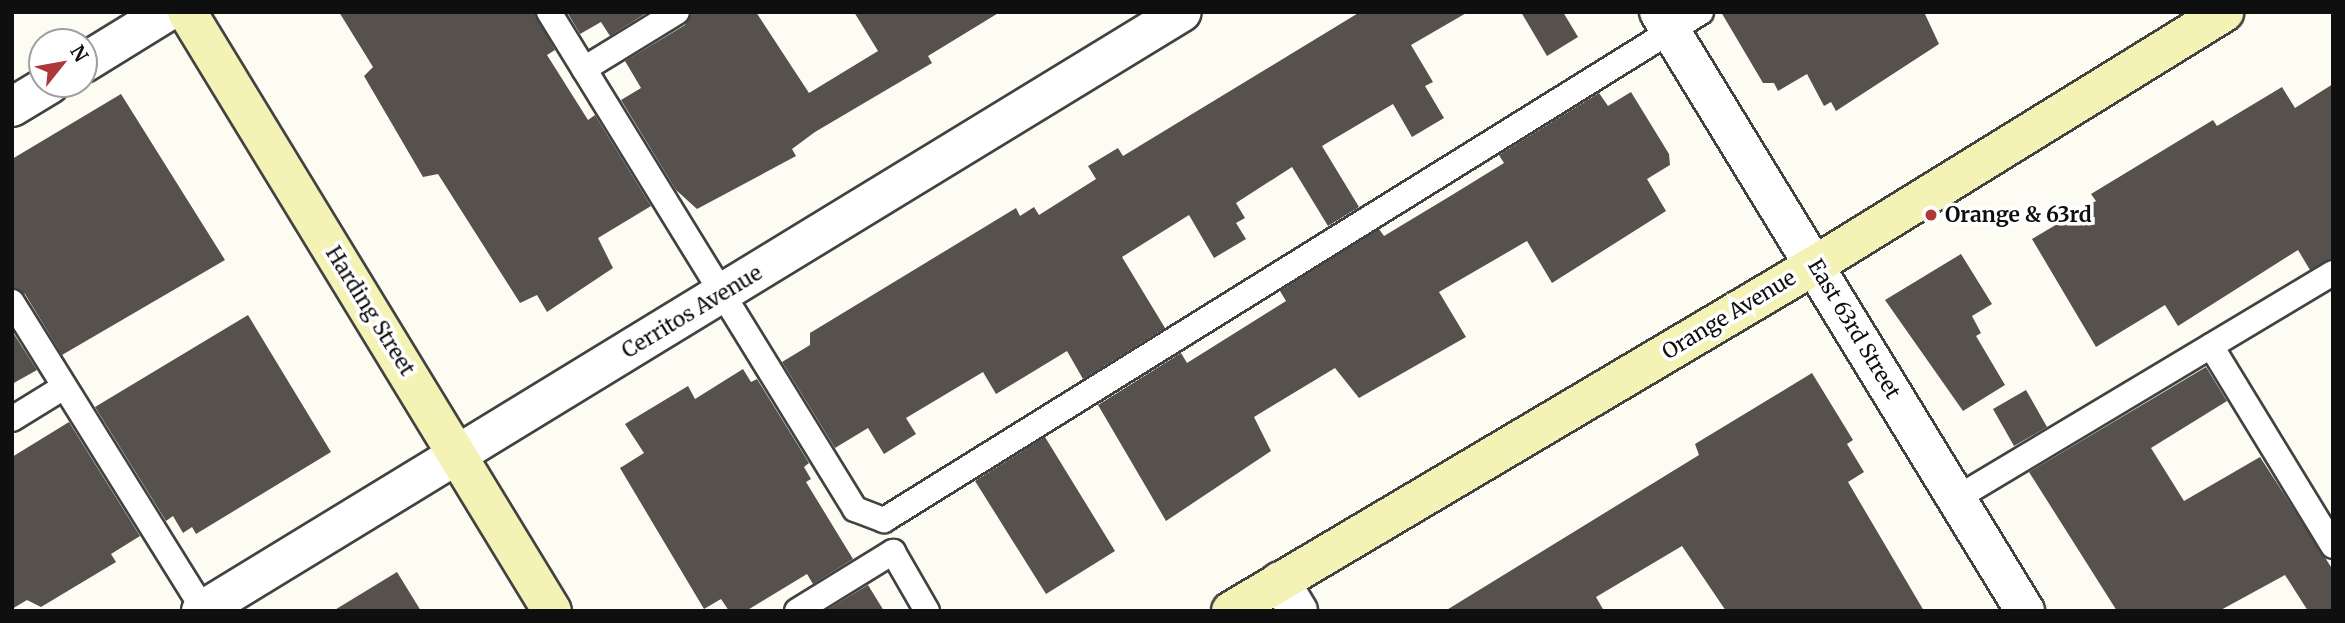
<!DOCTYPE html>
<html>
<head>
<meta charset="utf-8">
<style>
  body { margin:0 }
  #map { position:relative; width:2345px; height:623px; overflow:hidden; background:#fdfcf2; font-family:Merriweather,serif }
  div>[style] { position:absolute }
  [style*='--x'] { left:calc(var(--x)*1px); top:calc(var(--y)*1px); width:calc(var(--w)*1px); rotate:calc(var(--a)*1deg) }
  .building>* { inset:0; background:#56514c }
  .roads { filter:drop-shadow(2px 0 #424242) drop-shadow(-2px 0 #424242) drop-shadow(0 2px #424242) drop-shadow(0 -2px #424242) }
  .lane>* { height:24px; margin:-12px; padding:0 12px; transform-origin:12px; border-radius:12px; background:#fff }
  .street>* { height:38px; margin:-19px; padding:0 19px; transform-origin:19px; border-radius:19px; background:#fff }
  .secondary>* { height:38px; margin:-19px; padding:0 19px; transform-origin:19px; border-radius:19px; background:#f5f2b5 }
  .dots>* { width:19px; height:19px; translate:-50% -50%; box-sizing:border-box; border:4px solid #fff; border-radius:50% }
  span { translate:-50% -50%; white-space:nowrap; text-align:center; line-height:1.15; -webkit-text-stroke:7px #fff; paint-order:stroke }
  .poi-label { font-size:21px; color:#0f0f0f; font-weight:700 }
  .left { translate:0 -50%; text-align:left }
  .street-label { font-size:21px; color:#0f0f0f }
  .frame { position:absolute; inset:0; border:14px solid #0f0f0f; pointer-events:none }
  .north { position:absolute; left:28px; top:28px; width:70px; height:70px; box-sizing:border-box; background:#fff; border:2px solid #9f9f9f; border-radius:50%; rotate:59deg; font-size:19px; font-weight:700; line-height:28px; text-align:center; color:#0f0f0f }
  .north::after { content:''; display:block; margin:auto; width:24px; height:32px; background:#ae3837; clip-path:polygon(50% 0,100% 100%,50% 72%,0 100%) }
</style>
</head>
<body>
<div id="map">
  <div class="building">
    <i style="clip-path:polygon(339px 12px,534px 12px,555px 50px,547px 55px,588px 120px,595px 115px,651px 206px,598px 238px,613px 268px,547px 312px,537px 295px,520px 303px,438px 174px,423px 177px,364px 76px,373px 67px)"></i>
    <i style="clip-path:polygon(567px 12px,648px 12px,610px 36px,601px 22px,580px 34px)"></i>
    <i style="clip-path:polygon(692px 12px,756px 12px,809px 93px,878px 51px,854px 12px,1000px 12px,928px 56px,932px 63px,815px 132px,792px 149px,796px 156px,697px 209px,676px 190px,621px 100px,641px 88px,625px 61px,685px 25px)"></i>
    <i style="clip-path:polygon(1360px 12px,1468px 12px,1411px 45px,1433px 82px,1425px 86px,1444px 118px,1412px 137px,1393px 104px,1322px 146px,1359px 207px,1328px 226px,1292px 167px,1236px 203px,1245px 218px,1236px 223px,1246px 239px,1214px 258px,1189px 215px,1122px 257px,1165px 328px,1083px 379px,1067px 351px,996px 394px,983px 372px,906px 418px,916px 434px,884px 454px,868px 428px,835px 448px,782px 362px,810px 345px,810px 333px,1016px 208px,1020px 216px,1034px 207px,1039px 215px,1096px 179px,1088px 166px,1118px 148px,1123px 156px)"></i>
    <i style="clip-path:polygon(1521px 12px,1563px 12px,1578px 37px,1547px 56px)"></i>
    <i style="clip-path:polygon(1721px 12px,1924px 12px,1939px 44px,1836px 111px,1831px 102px,1824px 106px,1807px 74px,1778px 91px,1774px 83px,1763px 83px)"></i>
    <i style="clip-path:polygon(2333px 84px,2333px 258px,2310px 270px,2298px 250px,2178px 326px,2165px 305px,2096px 347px,2032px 239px,2096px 201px,2091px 194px,2213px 120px,2217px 126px,2282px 87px,2295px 108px)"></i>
    <i style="clip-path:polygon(1631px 92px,1669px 154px,1670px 165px,1647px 179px,1666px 211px,1552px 283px,1527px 241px,1439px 292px,1466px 337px,1359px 398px,1335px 368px,1254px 417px,1271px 451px,1166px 521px,1098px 405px,1181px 353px,1187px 363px,1286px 301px,1280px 291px,1379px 229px,1384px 236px,1452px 195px,1504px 163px,1499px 155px,1599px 93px,1608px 106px)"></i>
    <i style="clip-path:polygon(121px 94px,225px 260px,62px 355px,25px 294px,12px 287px,12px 159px)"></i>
    <i style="clip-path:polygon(1961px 254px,1992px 304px,1972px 316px,1981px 333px,1976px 336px,2005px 385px,1963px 411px,1885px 300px)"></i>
    <i style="clip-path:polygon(248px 315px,331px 452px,196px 534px,192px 527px,183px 533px,173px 516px,166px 521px,95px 407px)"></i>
    <i style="clip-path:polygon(12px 331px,37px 370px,12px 384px)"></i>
    <i style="clip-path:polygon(2206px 367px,2227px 401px,2151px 448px,2184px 501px,2260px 457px,2333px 570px,2333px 611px,2308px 611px,2285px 575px,2219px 611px,2117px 611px,2029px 472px)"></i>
    <i style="clip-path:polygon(743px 369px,751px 382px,757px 379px,809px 463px,804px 467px,811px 479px,806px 482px,853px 559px,813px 584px,807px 574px,746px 611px,729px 611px,721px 599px,704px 609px,620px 468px,644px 453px,625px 424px,688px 386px,695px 399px)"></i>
    <i style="clip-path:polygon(1812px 373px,1853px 440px,1847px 444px,1864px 472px,1848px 482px,1924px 611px,1726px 611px,1682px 546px,1596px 597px,1604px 611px,1445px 611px,1699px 455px,1695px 444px)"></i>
    <i style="clip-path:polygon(2026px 390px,2047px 427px,2014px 446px,1993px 409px)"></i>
    <i style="clip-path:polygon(69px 422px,140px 536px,111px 554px,116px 562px,41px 607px,27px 600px,12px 609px,12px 457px)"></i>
    <i style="clip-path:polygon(1045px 437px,1115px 551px,1046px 594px,975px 481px)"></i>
    <i style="clip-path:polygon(397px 572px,421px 611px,333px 611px)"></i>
    <i style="clip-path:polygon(868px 585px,884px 611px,829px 611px,828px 609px)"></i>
  </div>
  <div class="roads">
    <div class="lane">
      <i style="--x:549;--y:12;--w:584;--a:58.38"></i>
      <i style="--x:855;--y:509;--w:31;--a:21"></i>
      <i style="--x:884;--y:520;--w:962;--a:-31.87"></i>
      <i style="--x:584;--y:69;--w:109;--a:-31.5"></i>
      <i style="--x:12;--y:302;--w:364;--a:58.1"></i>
      <i style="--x:2211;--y:346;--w:234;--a:58.6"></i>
      <i style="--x:12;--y:419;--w:61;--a:-31.6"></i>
      <i style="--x:1957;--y:498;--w:438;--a:-30.9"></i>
      <i style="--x:797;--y:611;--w:113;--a:-31.6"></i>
      <i style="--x:893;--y:552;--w:68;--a:60"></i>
    </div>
    <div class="street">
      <i style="--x:1659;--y:12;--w:702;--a:58.57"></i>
      <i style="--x:84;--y:63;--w:97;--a:-31.6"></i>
      <i style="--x:12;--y:107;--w:44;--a:-31.2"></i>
      <i style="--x:1280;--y:581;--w:35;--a:59"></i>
      <i style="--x:201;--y:611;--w:1149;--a:-31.41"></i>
    </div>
    <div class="secondary">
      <i style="--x:187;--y:12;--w:701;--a:58.64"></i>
      <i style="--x:1231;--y:611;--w:679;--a:-30.65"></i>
      <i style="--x:1815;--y:265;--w:481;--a:-31.7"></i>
    </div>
  </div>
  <div class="dots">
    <i style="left:1931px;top:215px;background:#ae3837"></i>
  </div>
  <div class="poi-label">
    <span class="left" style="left:1945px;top:215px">Orange &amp; 63rd</span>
  </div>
  <div class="street-label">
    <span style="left:370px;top:311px;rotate:58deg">Harding Street</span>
    <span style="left:692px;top:312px;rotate:-31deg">Cerritos Avenue</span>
    <span style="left:1729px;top:315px;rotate:-31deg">Orange Avenue</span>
    <span style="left:1854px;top:329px;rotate:59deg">East 63rd Street</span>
  </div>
  <div class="frame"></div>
  <div class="north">N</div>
</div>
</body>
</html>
